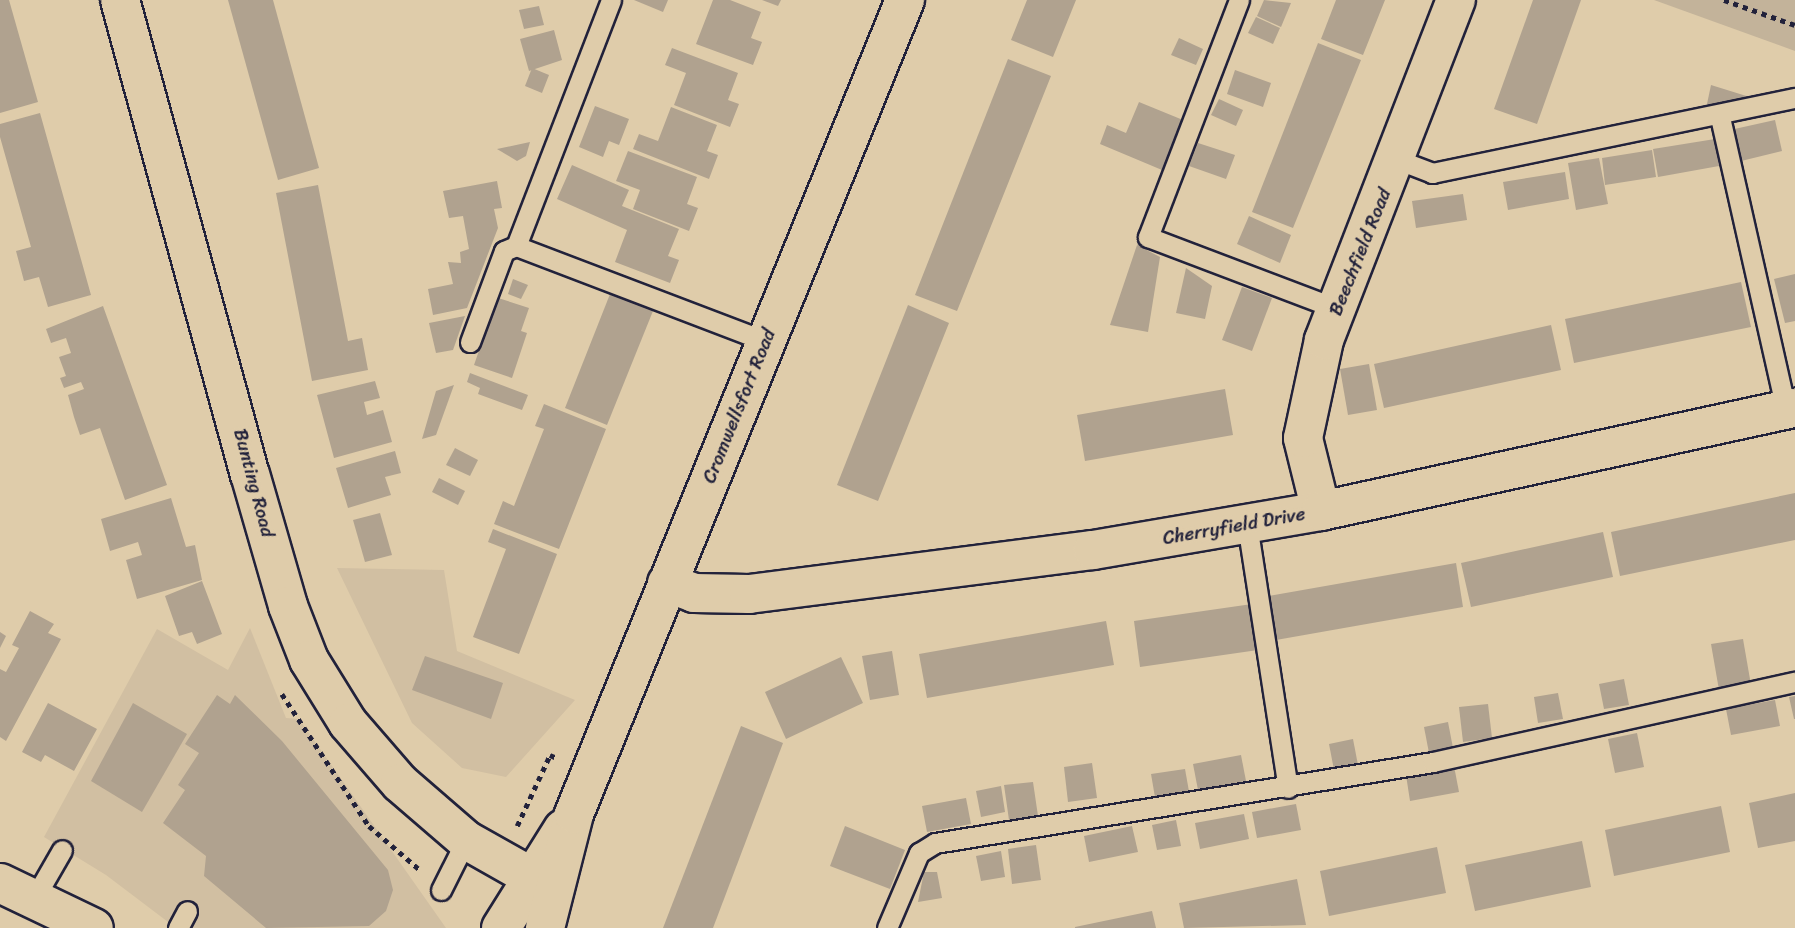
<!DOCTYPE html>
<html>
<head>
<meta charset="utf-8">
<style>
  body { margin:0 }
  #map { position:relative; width:1795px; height:928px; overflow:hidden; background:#dfccaa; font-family:Sriracha,sans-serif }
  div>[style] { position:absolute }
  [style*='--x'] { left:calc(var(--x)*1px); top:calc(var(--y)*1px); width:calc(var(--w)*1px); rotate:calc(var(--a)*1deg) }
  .built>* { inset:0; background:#d1bfa2 }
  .green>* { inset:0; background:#c3b39a }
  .building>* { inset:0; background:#b0a28f }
  .path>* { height:4.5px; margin-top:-2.25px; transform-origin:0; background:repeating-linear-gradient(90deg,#22223b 0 5px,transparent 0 10px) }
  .roads { filter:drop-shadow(2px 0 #22223b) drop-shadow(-2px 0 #22223b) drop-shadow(0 2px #22223b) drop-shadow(0 -2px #22223b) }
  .lane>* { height:19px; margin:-9.5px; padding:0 9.5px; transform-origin:9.5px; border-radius:9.5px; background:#dfccaa }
  .street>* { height:38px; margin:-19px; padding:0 19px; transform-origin:19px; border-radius:19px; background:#dfccaa }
  .secondary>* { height:38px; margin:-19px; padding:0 19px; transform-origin:19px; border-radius:19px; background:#dfccaa }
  span { translate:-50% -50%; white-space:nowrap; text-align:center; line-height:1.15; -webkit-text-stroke:7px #dfccaa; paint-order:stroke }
  .street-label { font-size:19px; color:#22223b }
</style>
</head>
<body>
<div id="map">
  <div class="built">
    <i style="clip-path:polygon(337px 568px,444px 570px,457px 651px,575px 700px,506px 777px,462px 768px,412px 723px)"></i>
    <i style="clip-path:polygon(250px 628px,286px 718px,299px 719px,446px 928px,176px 928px,106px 875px,44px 837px,157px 629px,228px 670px)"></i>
  </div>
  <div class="green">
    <i style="clip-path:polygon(1654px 0,1795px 0,1795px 51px)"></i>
  </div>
  <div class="building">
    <i style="clip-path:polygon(0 0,9px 0,38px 102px,0 113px)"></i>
    <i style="clip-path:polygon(228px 0,273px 0,319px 168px,278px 180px)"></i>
    <i style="clip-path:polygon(634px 0,668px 0,663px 12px)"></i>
    <i style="clip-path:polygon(713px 0,730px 0,761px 12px,751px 38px,762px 42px,753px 65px,696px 44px)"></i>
    <i style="clip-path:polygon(762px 0,781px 0,778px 6px)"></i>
    <i style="clip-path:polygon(1027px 0,1076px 0,1053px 57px,1011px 40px)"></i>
    <i style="clip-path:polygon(1264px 0,1291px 3px,1281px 27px,1257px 16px)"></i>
    <i style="clip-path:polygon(1336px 0,1385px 0,1363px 55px,1321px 39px)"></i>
    <i style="clip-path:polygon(1533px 0,1581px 0,1537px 124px,1494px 109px)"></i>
    <i style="clip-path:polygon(539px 6px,544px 25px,524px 29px,519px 10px)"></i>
    <i style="clip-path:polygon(1256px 17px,1280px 28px,1273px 44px,1248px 33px)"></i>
    <i style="clip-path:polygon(554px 30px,562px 60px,529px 71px,520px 39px)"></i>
    <i style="clip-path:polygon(1179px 38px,1203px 49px,1196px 65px,1171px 55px)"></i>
    <i style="clip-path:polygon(1318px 43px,1361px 60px,1293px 228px,1252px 212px)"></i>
    <i style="clip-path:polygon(672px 48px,738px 73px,728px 100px,739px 104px,730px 127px,674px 105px,686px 73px,665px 65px)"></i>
    <i style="clip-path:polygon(1008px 59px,1051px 76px,957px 311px,915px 295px)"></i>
    <i style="clip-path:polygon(532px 68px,549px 75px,542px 93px,525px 86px)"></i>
    <i style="clip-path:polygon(1235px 70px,1271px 83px,1263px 107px,1227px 94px)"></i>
    <i style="clip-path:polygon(1711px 85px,1756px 99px,1718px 109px,1707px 104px)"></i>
    <i style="clip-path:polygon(1219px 99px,1243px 110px,1236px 126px,1211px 115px)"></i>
    <i style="clip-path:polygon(1139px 102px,1183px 120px,1162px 170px,1100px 144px,1107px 125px,1126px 133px)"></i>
    <i style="clip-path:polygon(595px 106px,629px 119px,619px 145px,609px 141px,603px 157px,579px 147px)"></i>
    <i style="clip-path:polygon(671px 107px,717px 125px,707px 151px,718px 155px,709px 179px,633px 149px,639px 134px,658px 141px)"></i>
    <i style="clip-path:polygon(40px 113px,91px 295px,48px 307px,39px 277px,24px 281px,16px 251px,31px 247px,0 137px,0 124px)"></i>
    <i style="clip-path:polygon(1775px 120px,1782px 151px,1737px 162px,1730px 130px)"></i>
    <i style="clip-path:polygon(1715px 139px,1719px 166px,1658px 177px,1653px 149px)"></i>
    <i style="clip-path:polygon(530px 142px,526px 156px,517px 161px,497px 149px)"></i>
    <i style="clip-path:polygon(1198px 143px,1235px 155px,1226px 179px,1189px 166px)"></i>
    <i style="clip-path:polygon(1652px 150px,1656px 177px,1605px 185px,1602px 158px)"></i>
    <i style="clip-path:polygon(628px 151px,697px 177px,687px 204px,698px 208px,689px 231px,633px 209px,640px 190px,616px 181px)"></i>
    <i style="clip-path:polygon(1599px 158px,1608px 204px,1576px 210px,1568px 163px)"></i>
    <i style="clip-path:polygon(572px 165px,629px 190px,622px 206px,679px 229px,668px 256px,679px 260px,670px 283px,615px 262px,627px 230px,557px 199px)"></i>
    <i style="clip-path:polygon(1565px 172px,1569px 199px,1508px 210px,1503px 182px)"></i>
    <i style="clip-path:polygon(497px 181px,502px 208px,494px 209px,498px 228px,467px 308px,433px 315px,428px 289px,453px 284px,448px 262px,461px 263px,460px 252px,469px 249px,463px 216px,449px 218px,443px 191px)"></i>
    <i style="clip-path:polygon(318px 185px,348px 341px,362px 338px,368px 370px,312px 381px,276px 193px)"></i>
    <i style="clip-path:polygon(1463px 194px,1467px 220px,1416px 228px,1412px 201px)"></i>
    <i style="clip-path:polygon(1249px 216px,1291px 235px,1280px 263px,1237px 244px)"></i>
    <i style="clip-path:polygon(1137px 245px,1160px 257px,1148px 332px,1110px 325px)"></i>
    <i style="clip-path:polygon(1186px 268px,1212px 286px,1205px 319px,1176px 313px)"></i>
    <i style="clip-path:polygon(1795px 274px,1795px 321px,1785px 323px,1774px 279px)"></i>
    <i style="clip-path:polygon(513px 279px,528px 285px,521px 299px,508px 294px)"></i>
    <i style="clip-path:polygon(1741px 282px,1751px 327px,1574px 363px,1565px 319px)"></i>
    <i style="clip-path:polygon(1242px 287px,1272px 298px,1252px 351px,1222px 340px)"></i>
    <i style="clip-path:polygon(612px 289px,655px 306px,607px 425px,565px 408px)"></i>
    <i style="clip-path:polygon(492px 296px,529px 308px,521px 331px,527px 333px,512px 378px,474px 365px,492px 313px,486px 311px)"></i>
    <i style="clip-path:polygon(908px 305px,949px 323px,878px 501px,837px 485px)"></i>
    <i style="clip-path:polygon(103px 306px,167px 485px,125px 500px,100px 428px,80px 435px,74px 417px,68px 395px,84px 389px,81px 382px,64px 388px,60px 378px,66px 376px,59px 357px,71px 353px,66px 338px,51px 343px,46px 329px)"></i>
    <i style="clip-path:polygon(465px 316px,453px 350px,436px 353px,429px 323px)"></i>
    <i style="clip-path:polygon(1551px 325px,1561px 370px,1384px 408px,1374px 364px)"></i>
    <i style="clip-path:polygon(1369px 364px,1377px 410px,1348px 415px,1340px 369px)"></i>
    <i style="clip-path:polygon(470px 373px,528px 395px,522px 410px,478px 394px,480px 388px,467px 382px)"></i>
    <i style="clip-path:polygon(375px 381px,380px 398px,364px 402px,367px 415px,383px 410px,392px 442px,334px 458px,317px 395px)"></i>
    <i style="clip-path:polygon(454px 385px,436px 435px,422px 439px,436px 391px)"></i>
    <i style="clip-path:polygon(1225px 389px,1233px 435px,1085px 461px,1077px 415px)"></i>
    <i style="clip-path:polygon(544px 404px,606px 429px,559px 549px,494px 524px,503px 501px,514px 506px,544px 429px,535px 426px)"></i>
    <i style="clip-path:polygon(455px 448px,478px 460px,470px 476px,446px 465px)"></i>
    <i style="clip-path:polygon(395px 451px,401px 473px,385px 477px,391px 495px,348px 508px,336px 468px)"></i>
    <i style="clip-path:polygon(439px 478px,465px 491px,458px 505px,432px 492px)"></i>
    <i style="clip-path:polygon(1795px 493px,1795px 540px,1620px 576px,1611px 532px)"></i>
    <i style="clip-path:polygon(171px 498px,186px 547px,195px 545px,202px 580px,137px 599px,126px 560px,142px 555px,138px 542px,110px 551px,101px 519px)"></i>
    <i style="clip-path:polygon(380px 513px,392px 555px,365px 562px,353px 520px)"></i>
    <i style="clip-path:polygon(493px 529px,557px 554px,519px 654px,473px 637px,506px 549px,488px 542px)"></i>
    <i style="clip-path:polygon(1603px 532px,1613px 577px,1471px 607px,1461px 563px)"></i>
    <i style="clip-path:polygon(1456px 563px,1463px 607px,1276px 640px,1269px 596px)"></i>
    <i style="clip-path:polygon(202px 581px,222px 634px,197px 644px,192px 632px,179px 636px,165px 596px)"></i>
    <i style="clip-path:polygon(1252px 604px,1258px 650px,1140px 667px,1134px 621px)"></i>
    <i style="clip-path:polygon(30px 611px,54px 624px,48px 633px,61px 639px,6px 741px,0 737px,0 669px,6px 672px,19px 648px,12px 645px)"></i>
    <i style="clip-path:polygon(1106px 621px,1114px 665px,927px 698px,919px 654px)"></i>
    <i style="clip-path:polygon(0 632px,6px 636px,0 648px)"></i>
    <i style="clip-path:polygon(1743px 639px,1751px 685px,1719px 690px,1711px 644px)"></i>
    <i style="clip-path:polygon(892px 651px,899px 695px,870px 700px,862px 656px)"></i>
    <i style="clip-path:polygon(425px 656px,503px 683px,491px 719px,412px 690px)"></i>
    <i style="clip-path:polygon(841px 657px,863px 703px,786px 739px,765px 692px)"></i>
    <i style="clip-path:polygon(1624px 679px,1629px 705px,1604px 709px,1599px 684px)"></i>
    <i style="clip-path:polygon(1558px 693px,1563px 719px,1538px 723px,1534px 697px)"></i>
    <i style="clip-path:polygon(217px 695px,230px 704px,235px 695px,282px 741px,388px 870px,393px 890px,386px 911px,369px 926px,266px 928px,204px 876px,206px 856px,163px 823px,185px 790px,178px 785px,199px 753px,185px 744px)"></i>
    <i style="clip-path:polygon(1795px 696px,1795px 719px,1794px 719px,1789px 697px)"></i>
    <i style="clip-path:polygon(1775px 700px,1780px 726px,1731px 735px,1726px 709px)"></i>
    <i style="clip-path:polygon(48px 703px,97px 729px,74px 771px,45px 755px,41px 762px,22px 752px)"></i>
    <i style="clip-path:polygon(133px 703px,187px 734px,142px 812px,91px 781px)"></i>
    <i style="clip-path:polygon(1488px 704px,1492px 738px,1463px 742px,1459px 707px)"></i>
    <i style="clip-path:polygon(1448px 722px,1453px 748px,1429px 753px,1424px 727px)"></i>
    <i style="clip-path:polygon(741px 726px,783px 743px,713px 928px,663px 928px)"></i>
    <i style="clip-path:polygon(1637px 733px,1644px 767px,1615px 773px,1608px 739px)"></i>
    <i style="clip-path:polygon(1353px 739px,1358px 765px,1334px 770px,1329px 744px)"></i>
    <i style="clip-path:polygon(1241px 755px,1246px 781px,1198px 790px,1193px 764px)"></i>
    <i style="clip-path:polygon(1092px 763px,1097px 798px,1068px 802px,1064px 767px)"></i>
    <i style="clip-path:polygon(1454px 766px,1459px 792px,1410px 801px,1406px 775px)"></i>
    <i style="clip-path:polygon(1185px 769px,1190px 797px,1156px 803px,1151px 774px)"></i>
    <i style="clip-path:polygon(1033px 782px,1038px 816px,1009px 820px,1004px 785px)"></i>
    <i style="clip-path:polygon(1001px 786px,1005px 812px,981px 817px,976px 791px)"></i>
    <i style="clip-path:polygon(1795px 793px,1795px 841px,1758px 848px,1749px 803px)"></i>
    <i style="clip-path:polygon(966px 798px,971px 824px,927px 832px,922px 806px)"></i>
    <i style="clip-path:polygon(1296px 804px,1301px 830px,1257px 838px,1252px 812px)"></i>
    <i style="clip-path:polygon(1721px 806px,1730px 852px,1614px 876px,1605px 830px)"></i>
    <i style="clip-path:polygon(1244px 814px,1249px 839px,1200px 849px,1195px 823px)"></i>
    <i style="clip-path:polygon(1176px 820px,1181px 846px,1157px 850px,1152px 825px)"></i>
    <i style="clip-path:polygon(845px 826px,905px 850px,890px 889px,830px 866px)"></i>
    <i style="clip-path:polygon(1132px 826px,1138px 852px,1089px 862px,1084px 836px)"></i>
    <i style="clip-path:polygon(1582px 841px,1591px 887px,1475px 911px,1465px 865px)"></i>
    <i style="clip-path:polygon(1036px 845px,1041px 880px,1012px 884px,1008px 849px)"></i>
    <i style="clip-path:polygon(1437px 847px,1446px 893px,1329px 916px,1320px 871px)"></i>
    <i style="clip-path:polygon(1001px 851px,1005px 877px,981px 881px,976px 856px)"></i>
    <i style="clip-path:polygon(924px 872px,937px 872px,942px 898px,918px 902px)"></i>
    <i style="clip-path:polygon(1297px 879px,1306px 925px,1184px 928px,1179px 903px)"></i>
    <i style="clip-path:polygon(1152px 911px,1156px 928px,1075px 928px,1075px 927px)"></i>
  </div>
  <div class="path">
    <i style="--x:1724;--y:0;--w:75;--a:19.4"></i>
    <i style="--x:282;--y:694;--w:158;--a:56.6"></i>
    <i style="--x:369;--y:826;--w:67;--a:40.8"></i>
    <i style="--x:517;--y:826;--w:78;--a:-65.1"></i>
    <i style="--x:550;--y:755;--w:8;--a:23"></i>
  </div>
  <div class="roads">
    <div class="lane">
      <i style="--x:611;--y:0;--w:264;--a:111.1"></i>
      <i style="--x:516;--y:246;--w:267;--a:20.9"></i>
      <i style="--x:1239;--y:0;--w:254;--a:111"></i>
      <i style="--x:1148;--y:237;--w:203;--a:20.8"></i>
      <i style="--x:1720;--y:117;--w:300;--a:77.3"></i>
      <i style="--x:1396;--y:159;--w:39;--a:21"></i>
      <i style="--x:1432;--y:173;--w:371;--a:-11.7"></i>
      <i style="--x:470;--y:342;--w:97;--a:-69.5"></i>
      <i style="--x:504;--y:251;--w:13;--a:-23"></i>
      <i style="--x:1247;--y:524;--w:267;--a:81.2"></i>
      <i style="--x:441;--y:890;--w:56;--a:-63.4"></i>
      <i style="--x:31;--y:904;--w:62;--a:-60.1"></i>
      <i style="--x:178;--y:928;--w:19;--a:-62"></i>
      <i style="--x:887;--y:928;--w:82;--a:-66.9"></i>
      <i style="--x:919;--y:853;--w:19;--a:-32"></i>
      <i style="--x:935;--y:843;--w:505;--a:-9.24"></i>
      <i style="--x:1433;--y:762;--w:371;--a:-12.5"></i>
    </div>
    <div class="street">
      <i style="--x:120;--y:0;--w:492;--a:74.7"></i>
      <i style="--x:250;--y:474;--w:137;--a:73.9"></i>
      <i style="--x:288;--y:606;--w:58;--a:68.7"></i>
      <i style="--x:309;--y:660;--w:74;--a:58.2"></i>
      <i style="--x:348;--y:723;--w:79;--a:49.1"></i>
      <i style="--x:400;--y:783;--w:87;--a:40.8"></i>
      <i style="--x:466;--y:840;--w:73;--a:29.4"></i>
      <i style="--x:1321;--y:511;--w:75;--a:-103.9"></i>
      <i style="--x:1303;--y:438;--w:100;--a:-77.9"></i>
      <i style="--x:1324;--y:340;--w:365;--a:-68.8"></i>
      <i style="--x:667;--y:583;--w:29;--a:20"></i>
      <i style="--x:694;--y:593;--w:55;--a:1"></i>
      <i style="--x:749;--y:594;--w:347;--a:-7.3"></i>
      <i style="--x:1093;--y:550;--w:231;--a:-9.7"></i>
      <i style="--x:1321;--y:511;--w:485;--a:-12.3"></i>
    </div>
    <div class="secondary">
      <i style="--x:0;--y:883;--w:104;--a:25.6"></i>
      <i style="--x:501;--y:928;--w:117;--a:-57.9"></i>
      <i style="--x:545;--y:928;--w:118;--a:-75.7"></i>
      <i style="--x:574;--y:814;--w:879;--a:-67.87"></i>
    </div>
  </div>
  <div class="street-label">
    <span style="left:1360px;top:252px;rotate:-68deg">Beechfield Road</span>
    <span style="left:739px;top:406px;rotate:-68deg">Cromwellsfort Road</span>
    <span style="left:254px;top:483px;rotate:75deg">Bunting Road</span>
    <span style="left:1234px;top:526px;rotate:-10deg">Cherryfield Drive</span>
  </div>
</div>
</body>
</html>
